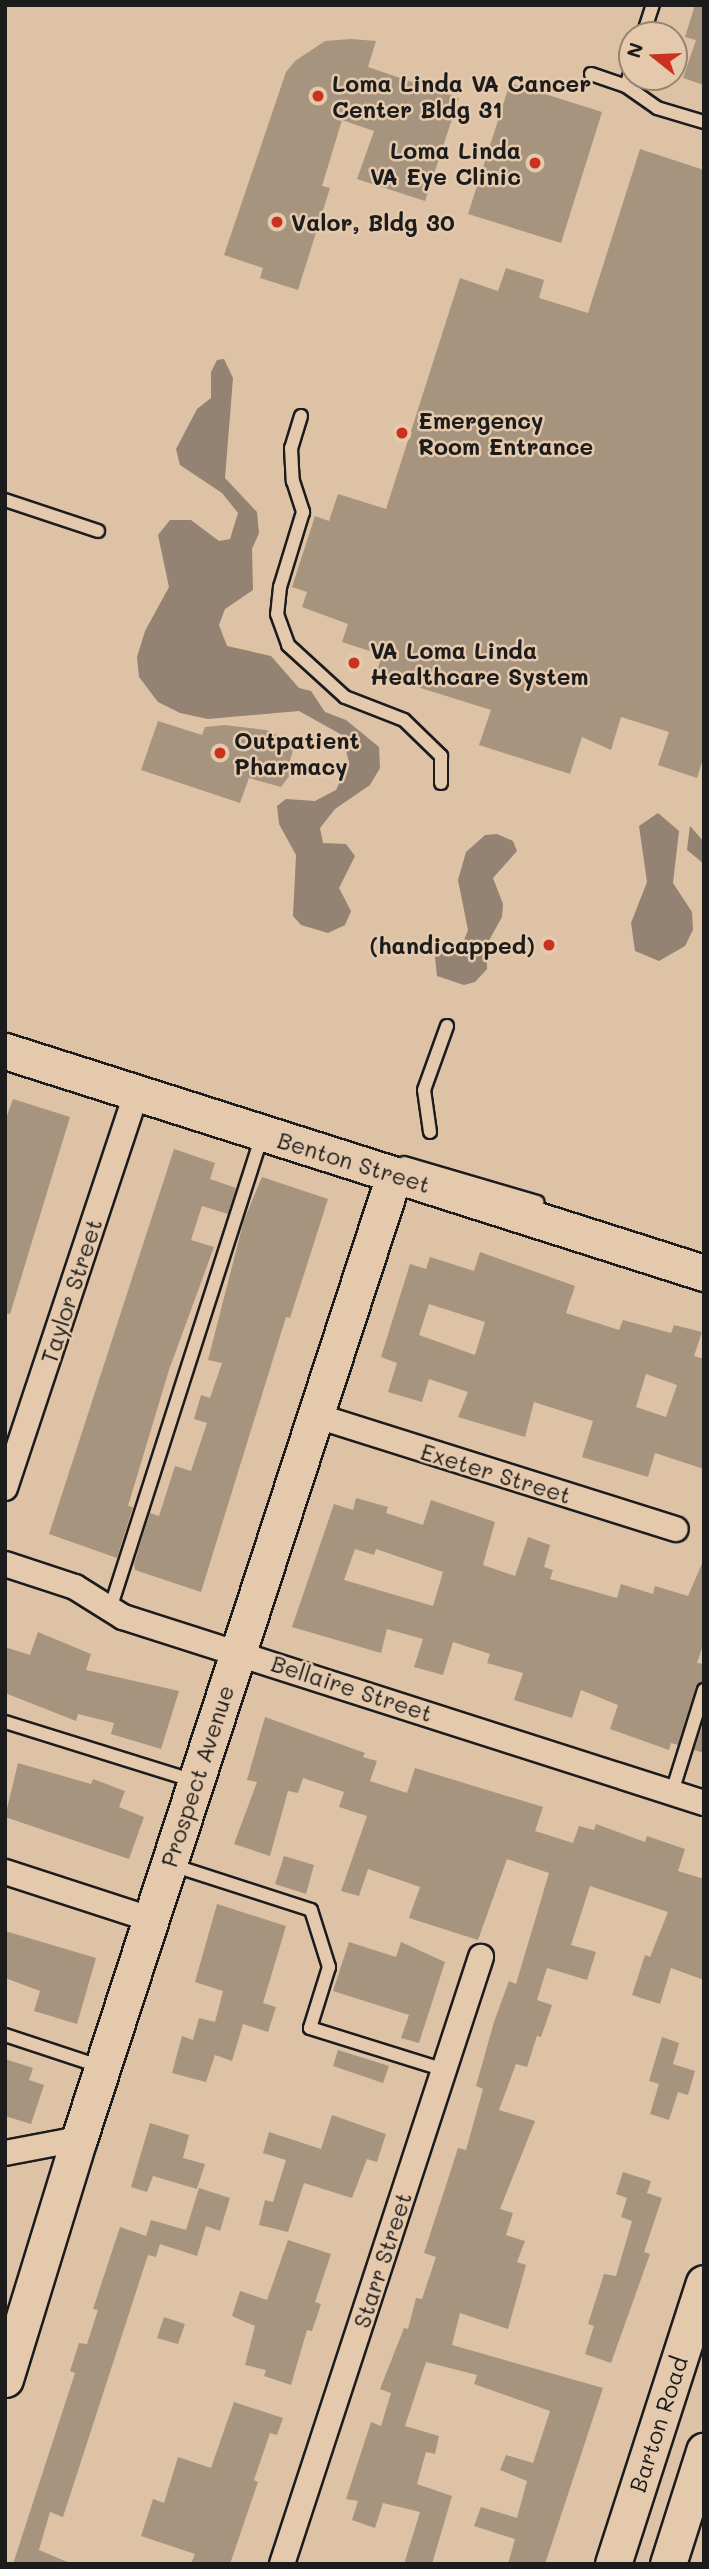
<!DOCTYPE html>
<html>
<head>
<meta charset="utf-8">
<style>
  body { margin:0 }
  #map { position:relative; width:709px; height:2569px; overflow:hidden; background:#ddc2a6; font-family:Mali,sans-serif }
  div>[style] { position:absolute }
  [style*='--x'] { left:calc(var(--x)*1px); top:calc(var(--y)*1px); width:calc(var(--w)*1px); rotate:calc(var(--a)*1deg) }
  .water>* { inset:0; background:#948272 }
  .building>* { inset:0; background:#a7947f }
  .roads { filter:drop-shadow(2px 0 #1c1c1c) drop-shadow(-2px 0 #1c1c1c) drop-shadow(0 2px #1c1c1c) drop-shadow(0 -2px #1c1c1c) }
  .lane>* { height:12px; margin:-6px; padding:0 6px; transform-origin:6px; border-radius:6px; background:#e5c9ac }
  .street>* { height:24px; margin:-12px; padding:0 12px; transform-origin:12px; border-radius:12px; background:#e5c9ac }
  .secondary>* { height:35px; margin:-17.5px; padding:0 17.5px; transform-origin:17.5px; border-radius:17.5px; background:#e5c9ac }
  .dots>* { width:19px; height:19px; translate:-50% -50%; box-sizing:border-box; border:4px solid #e5c9ac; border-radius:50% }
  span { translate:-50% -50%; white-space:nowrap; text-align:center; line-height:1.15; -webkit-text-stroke:5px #e5c9ac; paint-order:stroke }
  .poi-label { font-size:23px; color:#1c1c1c; font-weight:700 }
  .left { translate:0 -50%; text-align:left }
  .right { translate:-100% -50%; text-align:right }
  .street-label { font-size:23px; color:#1c1c1c }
  .frame { position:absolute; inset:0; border:7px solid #1c1c1c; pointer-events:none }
  .north { position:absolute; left:618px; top:21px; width:70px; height:70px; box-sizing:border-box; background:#e5c9ac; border:2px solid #958472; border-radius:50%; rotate:288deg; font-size:19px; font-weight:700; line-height:28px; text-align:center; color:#1c1c1c }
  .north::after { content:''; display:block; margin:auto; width:24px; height:32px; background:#c8321e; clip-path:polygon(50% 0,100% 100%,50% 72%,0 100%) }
</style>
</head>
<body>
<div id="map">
  <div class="water">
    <i style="clip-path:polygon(224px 359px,233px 378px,225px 478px,257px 512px,259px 533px,252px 549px,253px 590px,225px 609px,219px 625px,227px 646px,271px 656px,299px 688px,311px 691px,325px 712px,346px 720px,379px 747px,380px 768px,370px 785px,335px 809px,320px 828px,323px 843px,346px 844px,355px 856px,339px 888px,351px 911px,345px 925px,328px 933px,301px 925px,293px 916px,296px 855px,279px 824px,277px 806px,286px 799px,315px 801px,336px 790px,349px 762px,342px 735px,299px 711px,208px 719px,180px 713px,158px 702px,139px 677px,137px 657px,145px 631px,169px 587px,158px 535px,170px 520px,191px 520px,219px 541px,230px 539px,238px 513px,222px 493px,180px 465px,176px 449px,197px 409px,211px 398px,211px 372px,217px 360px)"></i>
    <i style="clip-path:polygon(658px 813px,679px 831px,673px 883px,692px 912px,693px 930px,685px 946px,659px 961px,635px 951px,631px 923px,647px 882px,639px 826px)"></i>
    <i style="clip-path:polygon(690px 826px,704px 842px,704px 864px,687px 850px)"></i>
    <i style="clip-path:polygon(497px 834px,513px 841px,517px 851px,493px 878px,503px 904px,502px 917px,487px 944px,487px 969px,475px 982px,464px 985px,437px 976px,435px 957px,464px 940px,468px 930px,458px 880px,466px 852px,485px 835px)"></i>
  </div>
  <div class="building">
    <i style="clip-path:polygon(695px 5px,704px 5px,704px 85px,683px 78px,696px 40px,685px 37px)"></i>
    <i style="clip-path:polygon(351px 39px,376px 41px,368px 67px,459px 98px,425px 201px,357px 179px,374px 131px,342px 120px,322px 186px,330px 188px,298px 290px,260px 278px,263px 268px,224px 255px,286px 72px,295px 61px,325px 41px)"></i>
    <i style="clip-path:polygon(510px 83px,602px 112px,561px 243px,468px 214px)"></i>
    <i style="clip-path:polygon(640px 149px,704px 170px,704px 756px,697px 778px,658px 765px,669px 732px,621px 717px,611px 750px,582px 737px,570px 774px,479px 745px,491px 710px,376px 674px,382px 655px,342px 642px,348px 624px,302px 607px,307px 592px,292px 587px,315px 516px,329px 521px,338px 494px,386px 509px,460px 278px,498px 291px,506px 268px,544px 280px,539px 298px,588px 313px)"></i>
    <i style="clip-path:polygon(158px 721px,202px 735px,205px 727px,225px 725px,266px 730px,295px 743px,289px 764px,297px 766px,281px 787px,249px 778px,240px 803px,141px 770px)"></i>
    <i style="clip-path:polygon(13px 1099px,70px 1117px,10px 1314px,5px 1313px,5px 1121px)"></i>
    <i style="clip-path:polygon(174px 1149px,215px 1163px,210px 1179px,236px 1188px,228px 1214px,202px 1206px,191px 1240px,214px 1247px,169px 1370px,128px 1506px,133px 1507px,117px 1558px,49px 1534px)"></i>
    <i style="clip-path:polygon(262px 1177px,328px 1199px,290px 1318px,286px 1317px,201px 1592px,135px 1570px,134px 1564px,150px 1513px,159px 1516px,175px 1466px,191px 1471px,207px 1423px,194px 1419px,201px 1395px,210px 1398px,222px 1363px,208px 1360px,244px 1220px)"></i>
    <i style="clip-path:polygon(evenodd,480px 1252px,575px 1286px,566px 1313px,619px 1330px,623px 1320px,671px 1333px,674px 1325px,702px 1332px,694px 1356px,704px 1359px,704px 1469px,655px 1453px,648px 1477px,582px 1457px,593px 1421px,534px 1402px,525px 1437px,458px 1417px,468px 1392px,429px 1379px,422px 1402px,388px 1392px,397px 1363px,381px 1357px,410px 1264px,426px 1269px,430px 1257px,474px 1271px,480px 1252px,429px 1304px,485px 1322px,475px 1355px,419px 1335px,429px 1304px,480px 1252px,646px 1374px,677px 1385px,666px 1417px,636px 1407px,646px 1374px)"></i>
    <i style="clip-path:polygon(evenodd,356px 1498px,388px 1507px,386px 1513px,423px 1525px,431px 1500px,495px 1522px,483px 1565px,515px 1576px,528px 1537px,550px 1545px,544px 1567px,553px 1570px,550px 1579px,617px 1598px,621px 1584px,653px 1594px,655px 1586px,688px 1596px,704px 1559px,704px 1642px,697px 1663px,704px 1664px,704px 1681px,696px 1687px,678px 1745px,671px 1743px,669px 1750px,610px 1729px,618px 1705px,581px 1690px,572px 1718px,514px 1700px,523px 1673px,487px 1663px,490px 1654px,453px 1642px,443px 1675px,414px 1667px,423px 1639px,387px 1629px,381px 1653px,292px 1627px,334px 1504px,353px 1510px,356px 1498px,355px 1549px,374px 1555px,376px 1549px,443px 1572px,433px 1606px,344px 1580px,355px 1549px)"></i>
    <i style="clip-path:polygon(38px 1632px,91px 1654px,86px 1670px,179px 1691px,161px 1749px,111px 1734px,114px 1723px,78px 1714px,76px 1721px,5px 1693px,5px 1647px,30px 1655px)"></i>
    <i style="clip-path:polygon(265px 1717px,365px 1753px,363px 1757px,377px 1761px,370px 1781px,407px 1793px,415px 1768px,543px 1807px,535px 1831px,573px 1843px,579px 1826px,594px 1830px,596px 1824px,645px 1842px,647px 1836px,685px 1849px,678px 1871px,704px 1879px,704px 1980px,671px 1968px,660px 2004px,632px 1995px,645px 1955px,650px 1957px,668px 1912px,590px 1886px,571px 1945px,596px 1952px,587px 1980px,547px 1968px,537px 2000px,552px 2005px,541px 2037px,537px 2036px,527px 2067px,516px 2064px,499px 2110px,535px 2121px,500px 2209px,513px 2213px,506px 2235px,525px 2241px,517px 2262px,526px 2265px,508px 2329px,460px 2313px,452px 2345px,603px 2388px,545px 2564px,508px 2564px,515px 2539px,474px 2526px,481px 2507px,517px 2518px,527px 2481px,500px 2470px,506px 2455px,533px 2463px,550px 2411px,474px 2384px,477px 2375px,426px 2362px,405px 2426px,439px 2436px,435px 2454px,426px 2452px,417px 2484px,452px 2496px,432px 2564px,404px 2564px,420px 2512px,383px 2503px,375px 2528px,352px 2520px,358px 2501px,346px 2499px,371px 2422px,381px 2426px,391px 2393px,380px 2389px,404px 2328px,408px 2329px,416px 2298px,422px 2299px,436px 2257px,424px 2253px,458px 2148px,466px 2150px,483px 2089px,476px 2086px,494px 2022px,509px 1981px,516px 1984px,549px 1873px,507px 1859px,478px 1940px,409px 1918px,420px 1887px,368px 1869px,359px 1896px,341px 1891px,367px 1816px,339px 1807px,344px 1792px,303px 1778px,298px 1793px,288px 1791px,270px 1856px,234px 1844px,257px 1782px,247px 1780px)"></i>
    <i style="clip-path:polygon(704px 1720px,704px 1753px,694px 1750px)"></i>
    <i style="clip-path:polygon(18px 1763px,91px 1784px,93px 1779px,125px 1791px,119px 1807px,144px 1817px,129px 1859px,5px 1817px)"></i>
    <i style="clip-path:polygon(284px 1856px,314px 1865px,306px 1894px,275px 1884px)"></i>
    <i style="clip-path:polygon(217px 1904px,286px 1926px,263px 2003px,276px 2007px,268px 2032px,243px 2024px,232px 2061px,215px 2055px,206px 2082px,172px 2073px,182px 2036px,193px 2040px,199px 2018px,215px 2022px,223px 1991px,195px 1982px)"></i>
    <i style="clip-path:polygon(5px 1931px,96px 1958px,77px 2024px,34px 2011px,40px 1991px,5px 1978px)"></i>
    <i style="clip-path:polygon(349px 1942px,396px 1957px,401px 1942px,445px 1962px,419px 2043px,401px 2038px,409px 2015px,333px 1991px)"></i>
    <i style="clip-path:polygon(662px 2037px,679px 2043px,673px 2064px,695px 2071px,688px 2095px,678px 2092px,669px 2120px,650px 2114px,659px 2084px,649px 2081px)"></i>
    <i style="clip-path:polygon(338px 2050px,389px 2066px,383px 2083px,333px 2066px)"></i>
    <i style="clip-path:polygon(5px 2059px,33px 2068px,29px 2080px,44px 2085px,31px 2124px,5px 2116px)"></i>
    <i style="clip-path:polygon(332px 2115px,386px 2134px,377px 2162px,367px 2159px,352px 2198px,304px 2183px,288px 2232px,259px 2225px,265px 2200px,273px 2202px,286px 2160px,263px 2153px,269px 2132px,321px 2149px)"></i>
    <i style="clip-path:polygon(150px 2123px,189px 2135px,183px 2158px,205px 2164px,197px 2189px,153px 2176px,147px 2192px,131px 2187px)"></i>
    <i style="clip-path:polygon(623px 2172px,651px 2181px,647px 2193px,662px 2198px,644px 2252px,650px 2254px,611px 2363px,585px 2354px,594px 2326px,588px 2324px,604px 2274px,616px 2276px,632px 2221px,621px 2217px,627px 2198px,616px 2194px)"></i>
    <i style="clip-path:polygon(199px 2188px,230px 2198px,220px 2231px,206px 2226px,197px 2256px,160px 2244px,156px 2257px,148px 2255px,63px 2517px,50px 2512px,39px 2550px,72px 2564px,13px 2564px,75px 2373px,70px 2371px,79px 2343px,87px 2344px,98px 2310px,93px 2309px,120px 2227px,146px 2236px,151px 2220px,186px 2230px)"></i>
    <i style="clip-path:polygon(288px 2240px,331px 2254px,315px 2302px,321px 2304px,312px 2331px,307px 2330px,291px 2385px,264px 2376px,266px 2370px,245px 2365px,255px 2326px,232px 2316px,240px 2291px,267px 2300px)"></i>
    <i style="clip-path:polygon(164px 2317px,185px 2324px,178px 2344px,157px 2338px)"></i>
    <i style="clip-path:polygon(234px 2402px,283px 2418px,277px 2435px,270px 2433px,254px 2480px,258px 2482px,230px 2564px,191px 2564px,195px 2554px,141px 2536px,153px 2499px,164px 2503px,178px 2457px,211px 2468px)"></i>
  </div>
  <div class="roads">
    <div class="lane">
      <i style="--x:643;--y:35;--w:32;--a:-72"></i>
      <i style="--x:591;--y:74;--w:37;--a:19"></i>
      <i style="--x:626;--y:86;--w:19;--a:-72"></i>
      <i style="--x:626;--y:86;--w:38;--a:35"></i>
      <i style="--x:657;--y:108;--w:49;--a:16.6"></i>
      <i style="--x:301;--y:416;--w:34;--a:107"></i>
      <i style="--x:291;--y:448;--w:33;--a:87"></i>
      <i style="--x:293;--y:481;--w:33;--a:72"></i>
      <i style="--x:303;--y:512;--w:78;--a:107"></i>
      <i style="--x:280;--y:587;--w:27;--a:96"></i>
      <i style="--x:277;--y:614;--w:33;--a:70"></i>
      <i style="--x:288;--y:645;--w:77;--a:42.4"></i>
      <i style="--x:345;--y:697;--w:63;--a:21.3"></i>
      <i style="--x:404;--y:720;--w:52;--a:44.2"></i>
      <i style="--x:441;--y:756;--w:27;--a:90"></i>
      <i style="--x:5;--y:500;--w:98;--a:18.4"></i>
      <i style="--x:430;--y:1132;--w:42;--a:-98.1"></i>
      <i style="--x:424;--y:1090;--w:68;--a:-70.2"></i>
      <i style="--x:404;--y:1163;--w:139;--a:16.3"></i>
      <i style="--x:110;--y:1609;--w:497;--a:-72.2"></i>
      <i style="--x:5;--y:1722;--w:199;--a:17.3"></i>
      <i style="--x:672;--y:1792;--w:107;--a:-72.6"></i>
      <i style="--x:172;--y:1865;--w:146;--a:17.9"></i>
      <i style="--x:311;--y:1910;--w:60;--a:72.5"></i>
      <i style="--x:329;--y:1967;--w:64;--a:107.3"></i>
      <i style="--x:310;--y:2028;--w:141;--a:17.3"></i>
      <i style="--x:5;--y:2035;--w:102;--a:18.3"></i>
    </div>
    <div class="street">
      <i style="--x:317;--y:1416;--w:376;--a:17.5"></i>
      <i style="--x:5;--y:1488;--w:415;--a:-71.6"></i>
      <i style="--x:5;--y:1564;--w:74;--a:18.2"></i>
      <i style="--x:75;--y:1587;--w:57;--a:32"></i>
      <i style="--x:123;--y:1617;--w:610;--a:17.75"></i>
      <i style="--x:5;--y:1872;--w:152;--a:18"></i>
      <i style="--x:5;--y:2153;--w:75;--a:-10.7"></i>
      <i style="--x:282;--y:2564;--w:639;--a:-71.85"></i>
    </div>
    <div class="secondary">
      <i style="--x:5;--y:1051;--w:733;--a:17.62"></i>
      <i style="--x:5;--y:2379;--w:251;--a:-72.9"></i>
      <i style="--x:79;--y:2139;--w:1014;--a:-71.9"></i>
      <i style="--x:613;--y:2564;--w:295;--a:-72.1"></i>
      <i style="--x:668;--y:2564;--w:119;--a:-72.3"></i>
    </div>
  </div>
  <div class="dots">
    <i style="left:318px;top:96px;background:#c8321e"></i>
    <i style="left:535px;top:163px;background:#c8321e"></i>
    <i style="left:277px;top:222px;background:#c8321e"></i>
    <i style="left:402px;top:433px;background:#c8321e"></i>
    <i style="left:354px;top:663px;background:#c8321e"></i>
    <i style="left:220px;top:753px;background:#c8321e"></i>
    <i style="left:549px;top:945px;background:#c8321e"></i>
  </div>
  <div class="poi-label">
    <span class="left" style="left:332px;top:96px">Loma Linda VA Cancer<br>Center Bldg 31</span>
    <span class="right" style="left:521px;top:163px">Loma Linda<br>VA Eye Clinic</span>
    <span class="left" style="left:291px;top:222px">Valor, Bldg 30</span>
    <span class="left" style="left:418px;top:433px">Emergency<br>Room Entrance</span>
    <span class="left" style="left:370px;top:663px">VA Loma Linda<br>Healthcare System</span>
    <span class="left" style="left:234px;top:753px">Outpatient<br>Pharmacy</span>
    <span class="right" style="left:535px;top:945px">(handicapped)</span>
  </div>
  <div class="street-label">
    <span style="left:354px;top:1162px;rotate:17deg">Benton Street</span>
    <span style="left:71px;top:1291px;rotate:-72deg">Taylor Street</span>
    <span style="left:496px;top:1473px;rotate:17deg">Exeter Street</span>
    <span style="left:352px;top:1688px;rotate:18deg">Bellaire Street</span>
    <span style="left:197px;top:1776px;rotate:-72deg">Prospect Avenue</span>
    <span style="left:382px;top:2260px;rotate:-72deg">Starr Street</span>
    <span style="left:658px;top:2424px;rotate:-72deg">Barton Road</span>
  </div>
  <div class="frame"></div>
  <div class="north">N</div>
</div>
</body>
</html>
